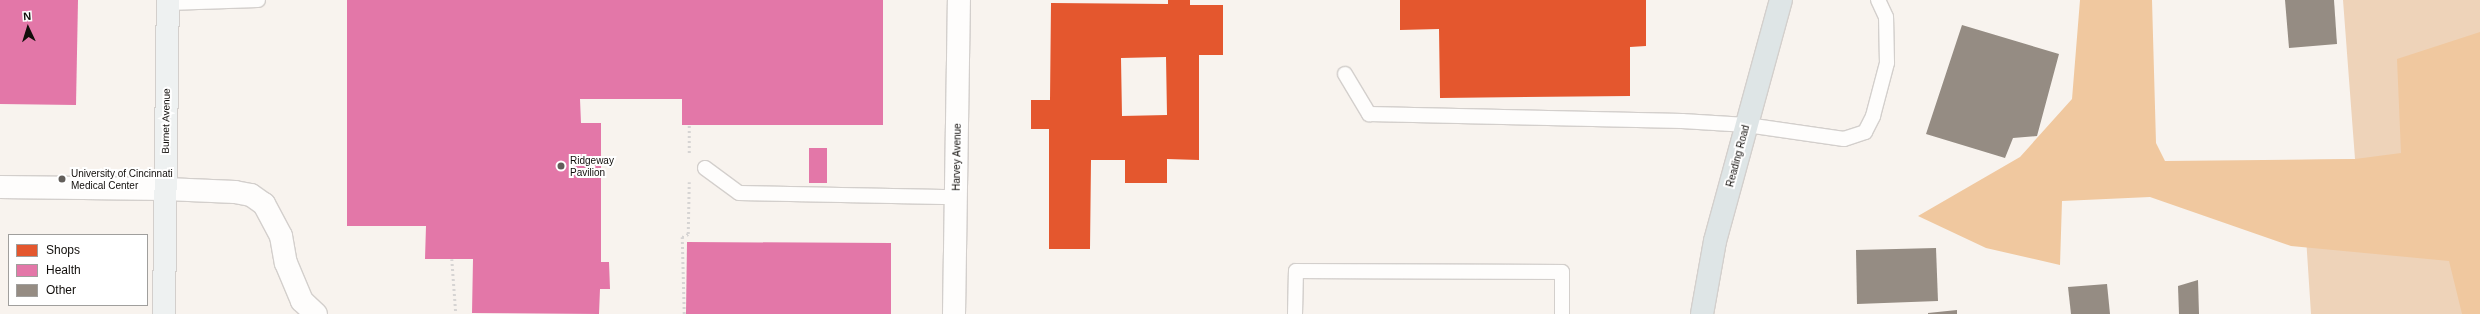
<!DOCTYPE html>
<html>
<head>
<meta charset="utf-8">
<style>
  body { margin:0 }
  #map { position:relative; width:2480px; height:314px; overflow:hidden; background:#f8f3ee; font-family:Arial,sans-serif }
  div>[style] { position:absolute }
  [style*='--x'] { left:calc(var(--x)*1px); top:calc(var(--y)*1px); width:calc(var(--w)*1px); rotate:calc(var(--a)*1deg) }
  .green>* { inset:0; background:#eed3b9 }
  .forest>* { inset:0; background:#f0c89f }
  .shops>* { inset:0; background:#e4572e }
  .health>* { inset:0; background:#e377a8 }
  .building>* { inset:0; background:#958c83 }
  .path>* { height:2.5px; margin-top:-1.25px; transform-origin:0; background:repeating-linear-gradient(90deg,#d6d4d3 0 2px,transparent 0 5px) }
  .roads { filter:drop-shadow(1px 0 #d3cfcc) drop-shadow(-1px 0 #d3cfcc) drop-shadow(0 1px #d3cfcc) drop-shadow(0 -1px #d3cfcc) }
  .lane>* { height:14px; margin:-7px; padding:0 7px; transform-origin:7px; border-radius:7px; background:#fefdfc }
  .street>* { height:22px; margin:-11px; padding:0 11px; transform-origin:11px; border-radius:11px; background:#fefdfc }
  .secondary>* { height:22px; margin:-11px; padding:0 11px; transform-origin:11px; border-radius:11px; background:#eef1f1 }
  .primary>* { height:22px; margin:-11px; padding:0 11px; transform-origin:11px; border-radius:11px; background:#dee5e6 }
  .dots>* { width:11px; height:11px; translate:-50% -50%; box-sizing:border-box; border:2px solid #fff; border-radius:50% }
  span { translate:-50% -50%; white-space:nowrap; text-align:center; line-height:1.15; -webkit-text-stroke:4px #fff; paint-order:stroke }
  .street-label { font-size:10px; color:#110e0b }
  .poi-label { font-size:10px; color:#110e0b }
  .left { translate:0 -50%; text-align:left }
  .legend { position:absolute; left:8px; top:234px; width:140px; height:72px; box-sizing:border-box; background:#fff; border:1px solid #a09f9d; margin:0; padding:5px 7px; list-style:none; font-size:12px; color:#110e0b }
  .legend li { display:flex; align-items:center; gap:8px; height:20px }
  .legend b { width:20px; border:1px solid #a09f9d }
  .north { position:absolute; left:8px; top:8px; width:40px; height:40px; -webkit-text-stroke:3px #fff; paint-order:stroke; rotate:356deg; font-size:11px; font-weight:700; line-height:16px; text-align:center; color:#110e0b }
  .north::after { content:''; display:block; margin:auto; width:14px; height:18px; background:#110e0b; clip-path:polygon(50% 0,100% 100%,50% 72%,0 100%) }
</style>
</head>
<body>
<div id="map">
  <div class="green">
    <i style="clip-path:polygon(2343px 0,2480px 0,2480px 314px,2311px 314px,2301px 160px,2355px 159px)"></i>
  </div>
  <div class="forest">
    <i style="clip-path:polygon(2080px 0,2152px 0,2156px 143px,2165px 161px,2355px 159px,2401px 153px,2397px 59px,2480px 32px,2480px 314px,2462px 314px,2449px 261px,2291px 246px,2150px 197px,2062px 201px,2060px 265px,1986px 248px,1918px 216px,2020px 157px,2072px 99px)"></i>
  </div>
  <div class="shops">
    <i style="clip-path:polygon(evenodd,1168px 0,1190px 0,1190px 5px,1223px 5px,1223px 55px,1199px 55px,1199px 160px,1167px 159px,1167px 183px,1125px 183px,1125px 160px,1091px 160px,1090px 249px,1049px 249px,1049px 129px,1031px 129px,1031px 100px,1050px 100px,1051px 3px,1168px 4px,1168px 0,1166px 57px,1167px 115px,1122px 116px,1121px 58px,1166px 57px)"></i>
    <i style="clip-path:polygon(1400px 0,1646px 0,1646px 46px,1630px 47px,1630px 96px,1440px 98px,1439px 29px,1400px 30px)"></i>
  </div>
  <div class="health">
    <i style="clip-path:polygon(0 0,78px 0,76px 105px,0 104px)"></i>
    <i style="clip-path:polygon(347px 0,883px 0,883px 125px,682px 125px,682px 99px,580px 99px,581px 123px,601px 123px,601px 262px,609px 262px,610px 289px,600px 289px,599px 314px,472px 313px,473px 259px,425px 259px,426px 226px,347px 226px)"></i>
    <i style="clip-path:polygon(809px 148px,827px 148px,827px 183px,809px 183px)"></i>
    <i style="clip-path:polygon(687px 242px,891px 243px,891px 314px,686px 314px)"></i>
  </div>
  <div class="building">
    <i style="clip-path:polygon(2285px 0,2334px 0,2337px 44px,2289px 48px)"></i>
    <i style="clip-path:polygon(1962px 25px,2059px 54px,2037px 136px,2013px 138px,2005px 158px,1926px 134px)"></i>
    <i style="clip-path:polygon(1936px 248px,1938px 301px,1857px 304px,1856px 250px)"></i>
    <i style="clip-path:polygon(2198px 280px,2199px 314px,2179px 314px,2178px 286px)"></i>
    <i style="clip-path:polygon(2107px 284px,2110px 314px,2071px 314px,2068px 287px)"></i>
    <i style="clip-path:polygon(1957px 310px,1957px 314px,1928px 314px,1928px 313px)"></i>
  </div>
  <div class="path">
    <i style="--x:689;--y:153;--w:28;--a:-90"></i>
    <i style="--x:452;--y:259;--w:55;--a:85.8"></i>
    <i style="--x:684;--y:314;--w:77;--a:-91.5"></i>
    <i style="--x:682;--y:237;--w:7;--a:-27"></i>
    <i style="--x:688;--y:234;--w:52;--a:-88.9"></i>
  </div>
  <div class="roads">
    <div class="lane">
      <i style="--x:168;--y:3;--w:90;--a:-1.9"></i>
      <i style="--x:1345;--y:74;--w:47;--a:59"></i>
      <i style="--x:1369;--y:114;--w:313;--a:1.3"></i>
      <i style="--x:1682;--y:121;--w:65;--a:3.5"></i>
      <i style="--x:1747;--y:125;--w:98;--a:8.2"></i>
      <i style="--x:1844;--y:139;--w:22;--a:-18"></i>
      <i style="--x:1865;--y:132;--w:18;--a:-63"></i>
      <i style="--x:1873;--y:116;--w:55;--a:-75.2"></i>
      <i style="--x:1887;--y:63;--w:46;--a:-91.2"></i>
      <i style="--x:1886;--y:17;--w:19;--a:-115"></i>
      <i style="--x:705;--y:168;--w:42;--a:36.3"></i>
      <i style="--x:739;--y:193;--w:217;--a:1.1"></i>
      <i style="--x:1295;--y:314;--w:43;--a:-88.7"></i>
      <i style="--x:1296;--y:271;--w:266;--a:0.2"></i>
      <i style="--x:1562;--y:272;--w:42;--a:90"></i>
    </div>
    <div class="street">
      <i style="--x:0;--y:187;--w:166;--a:0.7"></i>
      <i style="--x:166;--y:189;--w:69;--a:2.5"></i>
      <i style="--x:235;--y:192;--w:16;--a:11"></i>
      <i style="--x:251;--y:195;--w:16;--a:35"></i>
      <i style="--x:264;--y:204;--w:36;--a:62"></i>
      <i style="--x:281;--y:236;--w:27;--a:80"></i>
      <i style="--x:286;--y:263;--w:41;--a:67.2"></i>
      <i style="--x:302;--y:301;--w:19;--a:43"></i>
      <i style="--x:954;--y:314;--w:314;--a:-89.1"></i>
    </div>
    <div class="secondary">
      <i style="--x:164;--y:314;--w:314;--a:-89.3"></i>
    </div>
    <div class="primary">
      <i style="--x:1702;--y:314;--w:74;--a:-79.9"></i>
      <i style="--x:1715;--y:241;--w:250;--a:-74.7"></i>
    </div>
  </div>
  <div class="dots">
    <i style="left:561px;top:166px;background:#625e5a"></i>
    <i style="left:62px;top:179px;background:#625e5a"></i>
  </div>
  <div class="street-label">
    <span style="left:166px;top:121px;rotate:-89deg">Burnet Avenue</span>
    <span style="left:1738px;top:156px;rotate:-75deg">Reading Road</span>
    <span style="left:957px;top:157px;rotate:-89deg">Harvey Avenue</span>
  </div>
  <div class="poi-label">
    <span class="left" style="left:570px;top:166px">Ridgeway<br>Pavilion</span>
    <span class="left" style="left:71px;top:179px">University of Cincinnati<br>Medical Center</span>
  </div>
  <ul class="legend">
  <li><b style="height:11px;background:#e4572e"></b>Shops</li>
  <li><b style="height:11px;background:#e377a8"></b>Health</li>
  <li><b style="height:11px;background:#958c83"></b>Other</li>
  </ul>
  <div class="north">N</div>
</div>
</body>
</html>
